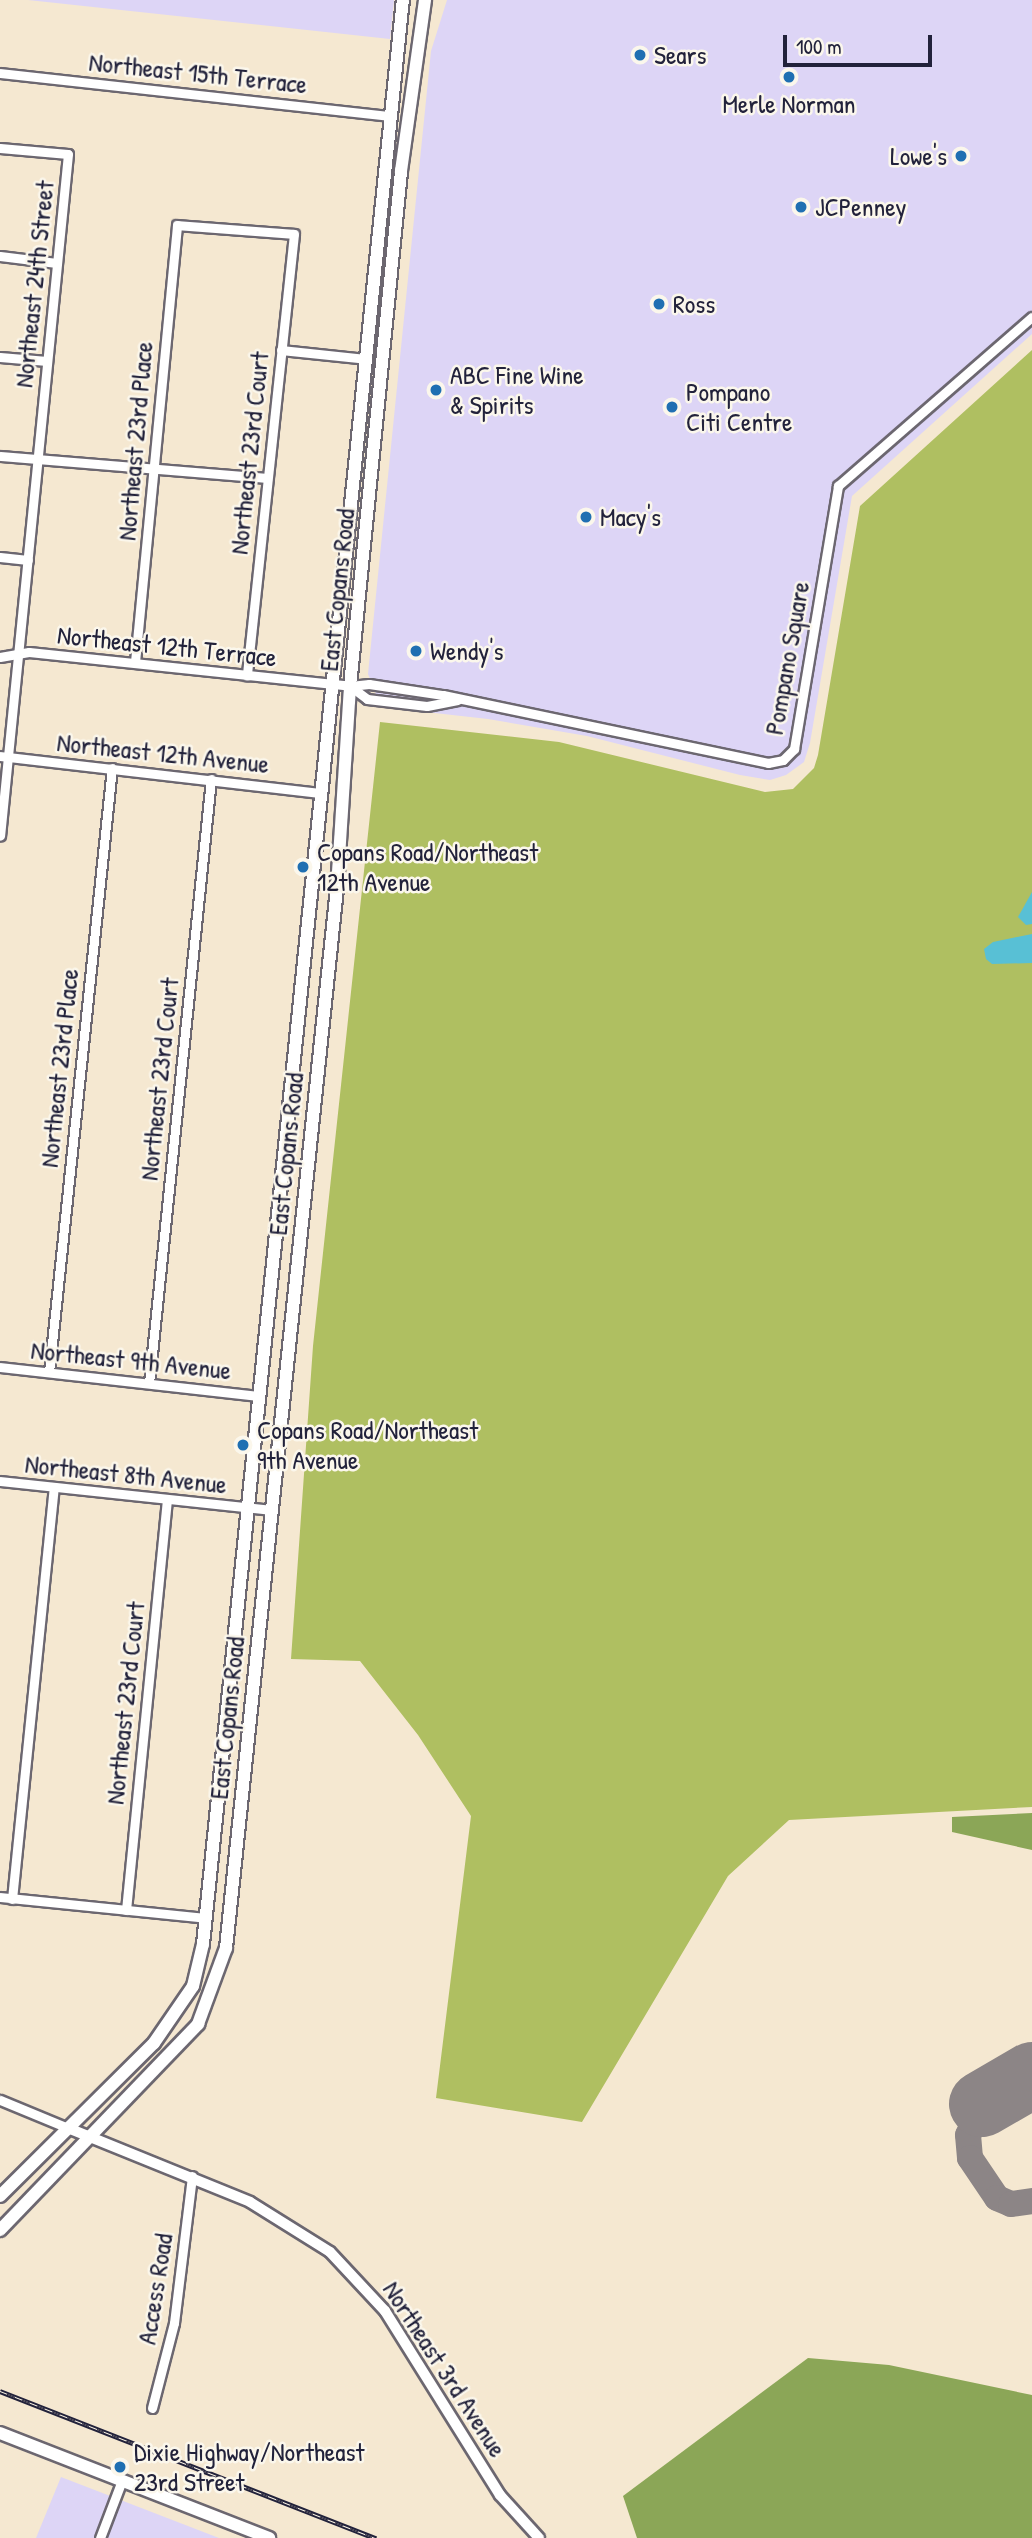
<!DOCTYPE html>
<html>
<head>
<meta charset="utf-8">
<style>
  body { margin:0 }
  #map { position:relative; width:1032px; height:2538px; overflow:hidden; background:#f5e8d1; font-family:"Patrick Hand",sans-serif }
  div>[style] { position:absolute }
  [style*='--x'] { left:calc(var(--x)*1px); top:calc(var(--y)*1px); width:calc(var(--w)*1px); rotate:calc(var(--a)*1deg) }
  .built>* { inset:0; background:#ddd5f6 }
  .green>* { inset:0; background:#afbf61 }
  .forest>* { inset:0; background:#8ba657 }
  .water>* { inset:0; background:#58c0d5 }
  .taxiway>* { height:26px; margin:-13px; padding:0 13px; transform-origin:13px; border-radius:13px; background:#8c8586 }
  .runway>* { height:66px; margin:-33px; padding:0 33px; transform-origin:33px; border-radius:33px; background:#8c8586 }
  .roads { filter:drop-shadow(2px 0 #6c6770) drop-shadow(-2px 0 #6c6770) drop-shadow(0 2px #6c6770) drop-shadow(0 -2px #6c6770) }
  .minor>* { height:9px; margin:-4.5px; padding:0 4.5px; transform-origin:4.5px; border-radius:4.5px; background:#fff }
  .tertiary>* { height:10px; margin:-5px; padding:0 5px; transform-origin:5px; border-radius:5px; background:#fff }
  .secondary>* { height:12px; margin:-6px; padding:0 6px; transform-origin:6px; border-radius:6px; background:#fff }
  .rail>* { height:5px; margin-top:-2.5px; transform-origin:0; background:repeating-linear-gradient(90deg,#fbf7ec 0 8px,#22223b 0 16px); box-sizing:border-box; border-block:2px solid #22223b }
  .dots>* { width:19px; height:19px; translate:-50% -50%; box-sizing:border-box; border:4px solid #fbf7ec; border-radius:50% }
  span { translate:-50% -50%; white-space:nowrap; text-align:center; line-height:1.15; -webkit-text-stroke:5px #fbf7ec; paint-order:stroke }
  .poi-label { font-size:26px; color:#22223b }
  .left { translate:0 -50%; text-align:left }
  .right { translate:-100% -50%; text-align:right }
  .street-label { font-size:26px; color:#22223b }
  .scale { position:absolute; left:783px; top:35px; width:149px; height:32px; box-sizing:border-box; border:4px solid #22223b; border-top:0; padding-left:9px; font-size:21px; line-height:24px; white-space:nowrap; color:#22223b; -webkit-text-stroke:5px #fbf7ec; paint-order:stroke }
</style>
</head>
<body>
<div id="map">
  <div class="built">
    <i style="clip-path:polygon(28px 0,394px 0,390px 39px)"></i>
    <i style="clip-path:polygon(447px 0,1032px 0,1032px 334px,852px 496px,810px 743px,804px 762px,786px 775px,770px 780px,740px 775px,587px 736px,488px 719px,381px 707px,368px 674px,431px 51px)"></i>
    <i style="clip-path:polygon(61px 2477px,219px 2538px,36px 2538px)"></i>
  </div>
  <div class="green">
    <i style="clip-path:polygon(1032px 350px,1032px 1807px,789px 1820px,728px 1876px,582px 2122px,436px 2098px,471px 1816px,418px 1735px,360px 1661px,291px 1659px,313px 1346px,380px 722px,559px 742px,765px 792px,793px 789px,814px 768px,818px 755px,860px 506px)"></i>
  </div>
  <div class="forest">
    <i style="clip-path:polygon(1032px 1813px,1032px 1850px,952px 1832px,952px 1817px)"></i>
    <i style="clip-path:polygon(808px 2358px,889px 2365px,1032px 2395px,1032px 2538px,637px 2538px,623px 2496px)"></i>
  </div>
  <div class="water">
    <i style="clip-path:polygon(1032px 892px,1032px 924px,1026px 925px,1018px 917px)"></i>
    <i style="clip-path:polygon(1032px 934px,1032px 963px,992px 964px,986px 959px,984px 949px,993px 942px)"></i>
  </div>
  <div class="taxiway">
    <i style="--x:982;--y:2104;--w:34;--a:114"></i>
    <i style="--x:968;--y:2135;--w:23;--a:85"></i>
    <i style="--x:970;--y:2158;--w:48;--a:56"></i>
    <i style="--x:997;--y:2198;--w:15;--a:23"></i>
    <i style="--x:1011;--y:2204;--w:21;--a:-8"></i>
  </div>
  <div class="runway">
    <i style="--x:982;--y:2104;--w:58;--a:-30.1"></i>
  </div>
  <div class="roads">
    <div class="minor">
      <i style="--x:0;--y:73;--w:393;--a:6.3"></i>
      <i style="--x:0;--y:148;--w:68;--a:5"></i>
      <i style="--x:68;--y:154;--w:685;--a:95.69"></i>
      <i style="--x:0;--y:256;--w:57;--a:7"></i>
      <i style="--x:281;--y:350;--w:85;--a:6"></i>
      <i style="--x:0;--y:357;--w:47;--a:4.9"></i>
      <i style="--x:0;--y:456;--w:267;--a:4.7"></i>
      <i style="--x:0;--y:557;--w:28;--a:6"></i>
      <i style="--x:0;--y:657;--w:29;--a:-10"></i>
      <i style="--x:29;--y:652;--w:323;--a:6"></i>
      <i style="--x:350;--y:686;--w:19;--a:-6"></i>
      <i style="--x:369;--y:684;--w:75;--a:8.5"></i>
      <i style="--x:443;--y:695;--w:332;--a:11.8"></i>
      <i style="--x:768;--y:763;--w:15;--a:-11"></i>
      <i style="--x:783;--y:760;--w:16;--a:-45"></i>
      <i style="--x:794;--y:749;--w:267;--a:-80.5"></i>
      <i style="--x:838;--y:486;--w:257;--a:-41.1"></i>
      <i style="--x:135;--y:662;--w:439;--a:-84.5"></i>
      <i style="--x:177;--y:225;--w:117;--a:4.4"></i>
      <i style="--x:294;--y:234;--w:444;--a:96.1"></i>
      <i style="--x:350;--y:686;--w:21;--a:37"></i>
      <i style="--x:367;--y:699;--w:60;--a:6.7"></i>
      <i style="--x:427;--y:706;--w:31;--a:-11"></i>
      <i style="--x:0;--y:756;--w:324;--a:6.6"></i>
      <i style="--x:0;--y:1367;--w:260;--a:6.4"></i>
      <i style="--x:49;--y:1372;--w:607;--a:-84.05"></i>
      <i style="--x:149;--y:1383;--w:607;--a:-84.14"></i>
      <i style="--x:0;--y:1481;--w:274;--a:6.1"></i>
      <i style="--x:0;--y:1897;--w:207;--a:5.8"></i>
      <i style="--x:12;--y:1899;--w:414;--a:-84.2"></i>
      <i style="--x:126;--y:1910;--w:412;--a:-84.3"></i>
      <i style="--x:0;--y:2100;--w:74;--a:22.4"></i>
      <i style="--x:152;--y:2408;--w:88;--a:-75.5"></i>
      <i style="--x:174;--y:2323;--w:148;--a:-83"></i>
      <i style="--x:100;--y:2538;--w:62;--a:-69.2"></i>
    </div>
    <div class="tertiary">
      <i style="--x:68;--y:2128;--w:196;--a:22.1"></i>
      <i style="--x:250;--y:2202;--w:94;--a:32"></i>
      <i style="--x:330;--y:2252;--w:81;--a:47"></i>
      <i style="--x:385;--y:2311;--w:217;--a:58"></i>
      <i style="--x:500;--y:2495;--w:58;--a:47.8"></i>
    </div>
    <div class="secondary">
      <i style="--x:0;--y:2196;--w:217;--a:-44.8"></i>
      <i style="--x:154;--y:2043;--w:69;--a:-55.6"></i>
      <i style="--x:193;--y:1986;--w:43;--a:-76.6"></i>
      <i style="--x:203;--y:1944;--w:1954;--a:-84.13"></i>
      <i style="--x:0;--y:2230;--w:286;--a:-46.1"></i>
      <i style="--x:198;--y:2024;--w:81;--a:-69.8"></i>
      <i style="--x:226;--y:1948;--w:1066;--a:-84.02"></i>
      <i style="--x:337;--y:888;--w:202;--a:-86.3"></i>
      <i style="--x:350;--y:686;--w:518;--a:-84.34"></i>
      <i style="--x:401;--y:171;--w:173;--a:-82"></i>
      <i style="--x:0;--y:2433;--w:289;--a:21.3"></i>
    </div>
  </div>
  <div class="rail">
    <i style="--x:0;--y:2391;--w:404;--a:21.4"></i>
  </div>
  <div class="dots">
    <i style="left:640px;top:55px;background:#1f6fb2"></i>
    <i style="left:789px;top:77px;background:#1f6fb2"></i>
    <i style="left:961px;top:156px;background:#1f6fb2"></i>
    <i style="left:801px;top:207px;background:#1f6fb2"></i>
    <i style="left:659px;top:304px;background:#1f6fb2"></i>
    <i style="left:436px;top:390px;background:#1f6fb2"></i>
    <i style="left:672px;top:407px;background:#1f6fb2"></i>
    <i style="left:586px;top:517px;background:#1f6fb2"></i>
    <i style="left:416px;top:651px;background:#1f6fb2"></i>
    <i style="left:303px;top:867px;background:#1f6fb2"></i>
    <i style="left:243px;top:1445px;background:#1f6fb2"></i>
    <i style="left:120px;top:2467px;background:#1f6fb2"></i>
  </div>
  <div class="poi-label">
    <span class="left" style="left:654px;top:55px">Sears</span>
    <span style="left:789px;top:104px">Merle Norman</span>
    <span class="right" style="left:947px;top:156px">Lowe's</span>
    <span class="left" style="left:815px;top:207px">JCPenney</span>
    <span class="left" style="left:673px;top:304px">Ross</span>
    <span class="left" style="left:450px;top:390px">ABC Fine Wine<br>&amp; Spirits</span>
    <span class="left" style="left:686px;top:407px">Pompano<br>Citi Centre</span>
    <span class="left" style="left:600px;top:517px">Macy's</span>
    <span class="left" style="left:430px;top:651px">Wendy's</span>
    <span class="left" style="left:317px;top:867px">Copans Road/Northeast<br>12th Avenue</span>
    <span class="left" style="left:257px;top:1445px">Copans Road/Northeast<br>9th Avenue</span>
    <span class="left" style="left:134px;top:2467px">Dixie Highway/Northeast<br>23rd Street</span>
  </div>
  <div class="street-label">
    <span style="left:198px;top:73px;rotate:6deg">Northeast 15th Terrace</span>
    <span style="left:34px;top:284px;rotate:-84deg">Northeast 24th Street</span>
    <span style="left:135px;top:441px;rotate:-85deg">Northeast 23rd Place</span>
    <span style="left:249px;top:453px;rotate:-84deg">Northeast 23rd Court</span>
    <span style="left:337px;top:590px;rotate:-84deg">East Copans Road</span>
    <span style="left:167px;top:646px;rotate:6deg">Northeast 12th Terrace</span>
    <span style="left:787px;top:658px;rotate:-80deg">Pompano Square</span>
    <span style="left:163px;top:753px;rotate:6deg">Northeast 12th Avenue</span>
    <span style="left:59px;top:1068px;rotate:-84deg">Northeast 23rd Place</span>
    <span style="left:159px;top:1079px;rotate:-84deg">Northeast 23rd Court</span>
    <span style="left:286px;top:1154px;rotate:-84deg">East Copans Road</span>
    <span style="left:131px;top:1360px;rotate:6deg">Northeast 9th Avenue</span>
    <span style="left:126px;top:1474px;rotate:6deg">Northeast 8th Avenue</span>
    <span style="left:125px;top:1703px;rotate:-84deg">Northeast 23rd Court</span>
    <span style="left:227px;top:1718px;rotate:-84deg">East Copans Road</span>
    <span style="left:155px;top:2289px;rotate:-81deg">Access Road</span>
    <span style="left:445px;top:2369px;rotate:57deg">Northeast 3rd Avenue</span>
  </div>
  <div class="scale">100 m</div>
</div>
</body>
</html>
